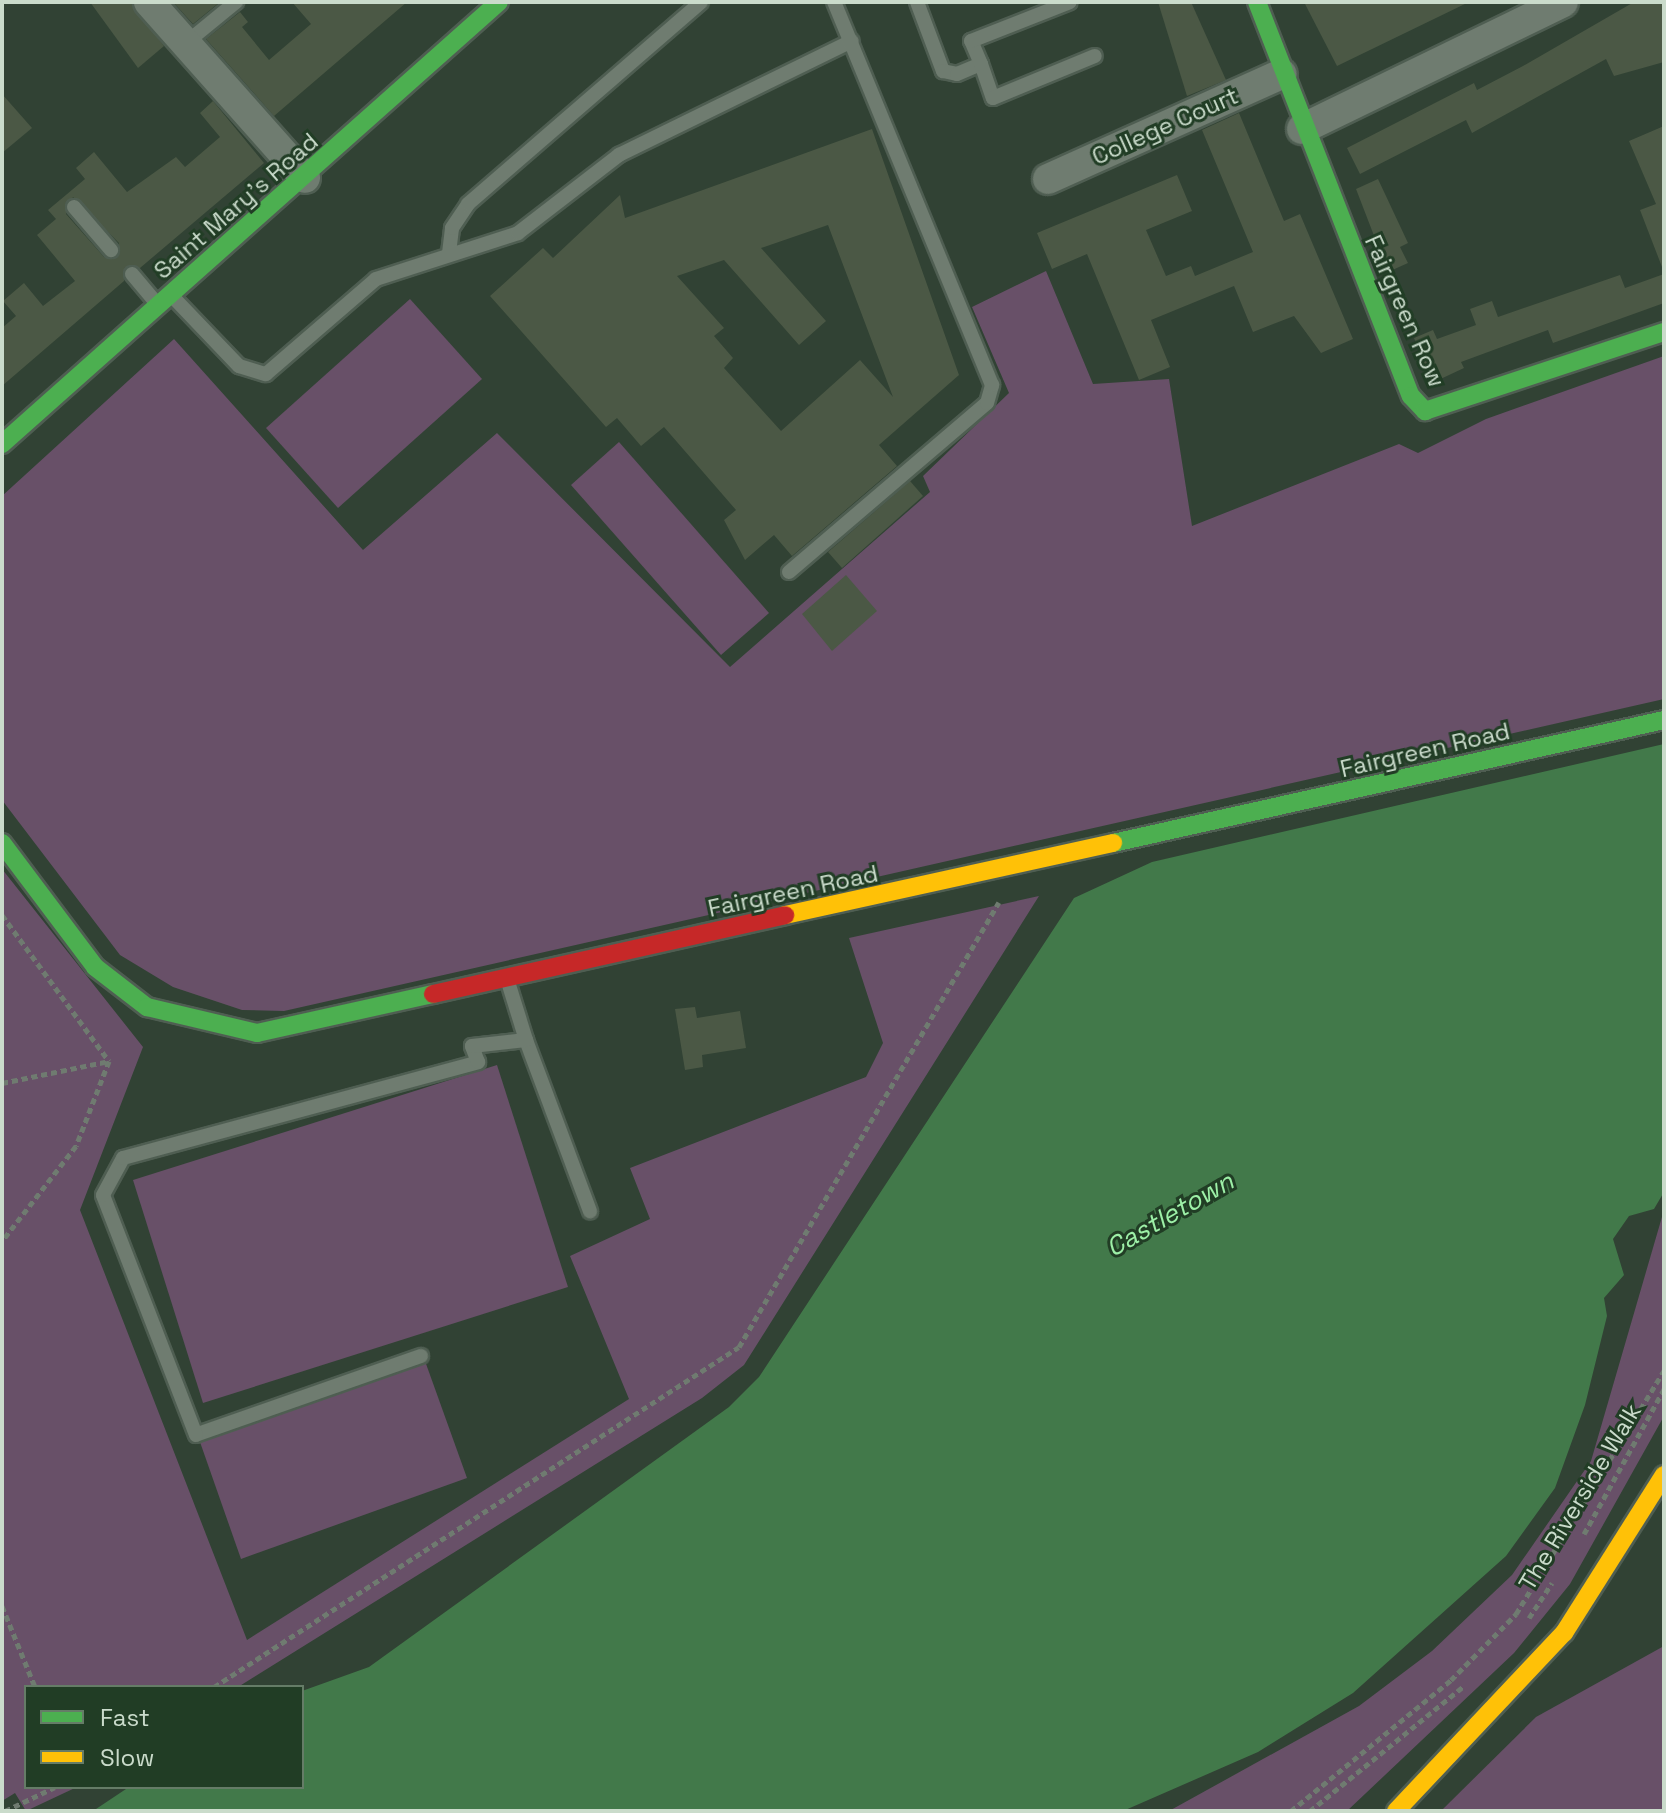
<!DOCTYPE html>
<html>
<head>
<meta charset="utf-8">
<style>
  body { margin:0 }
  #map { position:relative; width:1666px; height:1813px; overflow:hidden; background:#314234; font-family:"Space Grotesk",sans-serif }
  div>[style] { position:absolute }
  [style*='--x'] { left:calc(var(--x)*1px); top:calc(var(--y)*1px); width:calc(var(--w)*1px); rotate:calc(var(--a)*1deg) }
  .green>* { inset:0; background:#685068 }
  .water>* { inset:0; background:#42794a }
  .building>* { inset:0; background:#4b5845 }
  .path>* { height:5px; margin-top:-2.5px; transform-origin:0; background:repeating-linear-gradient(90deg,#6f7b70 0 6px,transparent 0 10px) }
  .roads { filter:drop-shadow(2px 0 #4f5e52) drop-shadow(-2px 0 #4f5e52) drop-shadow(0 2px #4f5e52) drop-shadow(0 -2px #4f5e52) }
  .lane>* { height:14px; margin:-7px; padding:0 7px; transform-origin:7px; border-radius:7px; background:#6f7c70 }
  .street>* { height:30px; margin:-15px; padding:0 15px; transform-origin:15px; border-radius:15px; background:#6f7c70 }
  .fast>* { height:18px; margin:-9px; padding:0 9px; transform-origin:9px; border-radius:9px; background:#4caf50 }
  .slow>* { height:18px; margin:-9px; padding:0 9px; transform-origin:9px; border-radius:9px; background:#ffc107 }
  .jam>* { height:18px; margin:-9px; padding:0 9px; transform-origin:9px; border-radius:9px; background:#c62828 }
  span { translate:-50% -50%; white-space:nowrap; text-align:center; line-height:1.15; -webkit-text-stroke:6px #213d25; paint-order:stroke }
  .street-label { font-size:24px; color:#cadbcb }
  .water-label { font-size:26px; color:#9df0a7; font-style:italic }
  .frame { position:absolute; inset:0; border:4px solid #cadbcb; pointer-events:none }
  .legend { position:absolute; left:24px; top:1685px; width:280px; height:104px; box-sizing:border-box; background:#213d25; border:2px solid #657c67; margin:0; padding:10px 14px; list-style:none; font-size:24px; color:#cadbcb }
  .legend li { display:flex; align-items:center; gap:16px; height:40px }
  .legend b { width:40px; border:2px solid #657c67 }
</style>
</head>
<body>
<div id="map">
  <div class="green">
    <i style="clip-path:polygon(1046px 271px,1093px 384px,1169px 379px,1192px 526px,1399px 444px,1418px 453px,1486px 419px,1664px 356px,1664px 699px,284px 1011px,242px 1010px,173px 987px,120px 955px,2px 800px,2px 496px,174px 339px,363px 550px,497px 433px,730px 667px,930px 492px,923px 476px,1009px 393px,972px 307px)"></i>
    <i style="clip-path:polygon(410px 299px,482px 379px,338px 508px,266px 428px)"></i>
    <i style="clip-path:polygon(619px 442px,769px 613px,721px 655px,571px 485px)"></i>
    <i style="clip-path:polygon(2px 869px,143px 1047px,80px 1210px,247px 1640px,629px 1399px,570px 1256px,650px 1219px,630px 1168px,866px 1077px,883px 1043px,849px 938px,1039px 896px,744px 1365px,702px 1398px,238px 1687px,26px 1687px,26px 1787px,77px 1787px,26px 1811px,15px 1793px,2px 1801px)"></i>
    <i style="clip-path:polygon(497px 1065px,568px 1287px,203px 1403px,133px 1180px)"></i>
    <i style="clip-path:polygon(1664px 1210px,1664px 1416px,1570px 1584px,1514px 1653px,1347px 1811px,1169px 1811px,1359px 1706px,1432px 1651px,1512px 1575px,1591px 1461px)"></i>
    <i style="clip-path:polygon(425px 1361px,467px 1478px,241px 1559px,200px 1442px)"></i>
    <i style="clip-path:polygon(1664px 1646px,1664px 1811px,1441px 1811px,1536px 1717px)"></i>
  </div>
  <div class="water">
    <i style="clip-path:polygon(1664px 744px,1664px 1192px,1654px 1209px,1629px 1216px,1613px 1239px,1624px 1275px,1604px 1298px,1607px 1316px,1585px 1405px,1555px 1488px,1506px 1556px,1353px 1693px,1258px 1752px,1123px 1811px,93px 1811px,129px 1787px,302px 1787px,302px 1691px,369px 1667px,729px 1407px,759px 1377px,1074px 898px,1152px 862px)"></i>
  </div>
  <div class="building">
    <i style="clip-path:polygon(90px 2px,131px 2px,164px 46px,138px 68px)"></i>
    <i style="clip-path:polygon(173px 2px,220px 2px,193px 24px)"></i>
    <i style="clip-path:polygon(292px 2px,407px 2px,274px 116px,206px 39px,240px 12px,248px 22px,242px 27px,269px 60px,311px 24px)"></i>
    <i style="clip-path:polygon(1158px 2px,1191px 2px,1226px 80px,1187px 96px)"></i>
    <i style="clip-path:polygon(1304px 2px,1469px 2px,1337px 66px)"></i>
    <i style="clip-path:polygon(1634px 2px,1664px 2px,1664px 62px,1614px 76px,1606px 59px,1472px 133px,1466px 120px,1360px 174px,1347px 148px,1474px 83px,1477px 90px,1523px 66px)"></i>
    <i style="clip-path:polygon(2px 94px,32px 128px,2px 153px)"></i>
    <i style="clip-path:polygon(evenodd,213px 101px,264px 163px,140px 268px,125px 267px,124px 281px,2px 386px,2px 328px,16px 316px,3px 301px,24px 283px,43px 306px,75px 281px,37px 235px,56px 219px,48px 210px,85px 179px,76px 168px,94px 152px,127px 192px,176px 157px,185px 167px,220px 137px,200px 113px,213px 101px,73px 197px,119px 243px,117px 258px,104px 257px,66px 214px,73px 197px)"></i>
    <i style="clip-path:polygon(1239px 113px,1284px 221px,1300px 214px,1353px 339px,1321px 353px,1294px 316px,1253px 332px,1234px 286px,1151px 320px,1170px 367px,1139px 380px,1087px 254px,1052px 269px,1037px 233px,1177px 175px,1192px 211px,1146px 230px,1166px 276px,1191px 266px,1195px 276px,1253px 252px,1202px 130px)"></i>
    <i style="clip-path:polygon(1664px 126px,1664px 267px,1662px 267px,1640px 210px,1656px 204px,1629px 141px)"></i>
    <i style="clip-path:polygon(evenodd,872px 129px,959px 375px,879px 445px,897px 466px,792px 556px,774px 535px,745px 560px,724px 520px,736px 510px,664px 427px,641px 446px,617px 418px,606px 427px,490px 296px,543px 248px,553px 258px,620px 195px,625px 218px,872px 129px,828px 225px,893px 397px,860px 360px,781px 431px,724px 368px,733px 358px,714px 336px,724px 328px,677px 276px,724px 260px,799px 345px,826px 321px,761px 248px,828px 225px)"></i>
    <i style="clip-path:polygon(1378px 179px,1408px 243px,1400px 247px,1408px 263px,1388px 272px,1356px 189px)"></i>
    <i style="clip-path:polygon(1664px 274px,1664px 303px,1553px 343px,1548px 330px,1461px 362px,1464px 368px,1432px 383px,1414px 338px,1433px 330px,1437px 339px,1476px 325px,1470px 309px,1492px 301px,1498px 317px,1620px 275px,1625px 288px)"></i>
    <i style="clip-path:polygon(910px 481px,923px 496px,842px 568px,828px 552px)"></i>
    <i style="clip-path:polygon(846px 575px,877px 611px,832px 651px,802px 614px)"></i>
    <i style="clip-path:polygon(695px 1007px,697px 1018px,740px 1011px,746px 1048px,702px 1055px,703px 1067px,685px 1070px,675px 1009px)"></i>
  </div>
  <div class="path">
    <i style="--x:2;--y:915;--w:181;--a:53.8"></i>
    <i style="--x:2;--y:1083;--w:109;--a:-11.6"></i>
    <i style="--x:109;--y:1061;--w:91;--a:111.2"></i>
    <i style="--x:76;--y:1146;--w:120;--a:127.9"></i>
    <i style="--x:1584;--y:1534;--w:166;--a:-61.1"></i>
    <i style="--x:2;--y:1606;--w:87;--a:67.8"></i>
    <i style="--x:1529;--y:1618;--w:42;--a:-56.7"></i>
    <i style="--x:214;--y:1687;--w:625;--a:-32.93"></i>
    <i style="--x:739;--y:1347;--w:515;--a:-59.7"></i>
    <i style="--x:5;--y:1811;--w:55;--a:-25.6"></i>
    <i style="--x:1291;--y:1811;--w:207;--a:-39.3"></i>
    <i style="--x:1451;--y:1680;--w:93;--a:-45.4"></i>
    <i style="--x:1516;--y:1614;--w:285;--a:-58.7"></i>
    <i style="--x:1310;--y:1811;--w:198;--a:-39.1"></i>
  </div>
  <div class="roads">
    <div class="lane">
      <i style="--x:917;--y:2;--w:74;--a:69.4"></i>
      <i style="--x:943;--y:71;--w:14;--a:12"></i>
      <i style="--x:957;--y:74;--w:26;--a:-23"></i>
      <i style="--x:981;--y:64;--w:36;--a:71"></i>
      <i style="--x:993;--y:98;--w:110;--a:-22.4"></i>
      <i style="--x:186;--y:43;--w:65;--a:-39.4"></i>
      <i style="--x:981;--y:64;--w:25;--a:-113"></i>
      <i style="--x:971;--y:41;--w:106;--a:-21.5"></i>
      <i style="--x:74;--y:207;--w:57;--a:49.3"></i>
      <i style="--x:449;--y:253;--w:25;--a:-83"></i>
      <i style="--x:452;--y:228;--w:29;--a:-56"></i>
      <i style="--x:468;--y:204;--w:308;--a:-40.9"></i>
      <i style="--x:132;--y:274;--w:35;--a:50"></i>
      <i style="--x:172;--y:296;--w:97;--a:46.3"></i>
      <i style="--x:239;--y:366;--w:28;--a:17"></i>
      <i style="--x:266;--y:374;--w:145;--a:-40.8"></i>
      <i style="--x:376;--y:279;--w:149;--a:-17.9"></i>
      <i style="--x:518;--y:233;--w:128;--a:-37.7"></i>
      <i style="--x:619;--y:155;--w:259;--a:-26.1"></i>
      <i style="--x:789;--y:572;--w:260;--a:-40.5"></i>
      <i style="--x:987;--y:403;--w:19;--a:-74"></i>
      <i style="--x:992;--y:385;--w:414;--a:-112.4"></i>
      <i style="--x:526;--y:1040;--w:183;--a:69.5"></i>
      <i style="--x:421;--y:1356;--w:238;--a:160.7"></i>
      <i style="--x:196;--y:1435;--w:257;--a:-111.2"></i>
      <i style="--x:103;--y:1195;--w:42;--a:-61.6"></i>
      <i style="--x:123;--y:1158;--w:368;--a:-15.1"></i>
      <i style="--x:478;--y:1062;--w:17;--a:-111"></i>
      <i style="--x:472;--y:1046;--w:54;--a:-6.3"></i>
      <i style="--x:526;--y:1040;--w:61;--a:-107.2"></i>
    </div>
    <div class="street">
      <i style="--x:149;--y:2;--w:235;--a:48.4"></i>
      <i style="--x:1302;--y:129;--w:290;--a:-25.9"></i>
      <i style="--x:1048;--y:179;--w:256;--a:-24.2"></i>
    </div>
    <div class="fast">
      <i style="--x:1257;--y:2;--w:423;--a:68.7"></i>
      <i style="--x:1411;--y:396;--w:21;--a:47"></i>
      <i style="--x:1425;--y:411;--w:252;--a:-18.3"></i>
      <i style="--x:2;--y:444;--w:665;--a:-41.65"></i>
      <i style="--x:2;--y:843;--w:155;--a:53.1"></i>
      <i style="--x:95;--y:967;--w:66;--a:37.6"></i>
      <i style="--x:147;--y:1007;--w:113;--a:13.3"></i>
      <i style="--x:257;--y:1033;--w:180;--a:-12.5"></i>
      <i style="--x:1113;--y:843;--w:565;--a:-12.58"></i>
    </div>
    <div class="slow">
      <i style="--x:785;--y:915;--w:336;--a:-12.4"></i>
      <i style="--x:1396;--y:1811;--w:245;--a:-46.7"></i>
      <i style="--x:1564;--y:1633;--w:187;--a:-57.7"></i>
    </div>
    <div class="jam">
      <i style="--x:433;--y:994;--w:361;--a:-12.6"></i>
    </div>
  </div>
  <div class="street-label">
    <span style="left:1165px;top:126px;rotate:-24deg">College Court</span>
    <span style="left:236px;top:206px;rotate:-41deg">Saint Mary's Road</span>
    <span style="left:1405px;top:311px;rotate:66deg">Fairgreen Row</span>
    <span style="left:1425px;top:750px;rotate:-13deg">Fairgreen Road</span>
    <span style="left:793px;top:891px;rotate:-12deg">Fairgreen Road</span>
    <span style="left:1580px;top:1497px;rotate:-59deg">The Riverside Walk</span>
  </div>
  <div class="water-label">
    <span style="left:1170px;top:1215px;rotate:-30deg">Castletown</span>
  </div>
  <div class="frame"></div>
  <ul class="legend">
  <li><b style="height:10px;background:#4caf50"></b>Fast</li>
  <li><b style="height:10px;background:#ffc107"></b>Slow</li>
  </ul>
</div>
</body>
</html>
